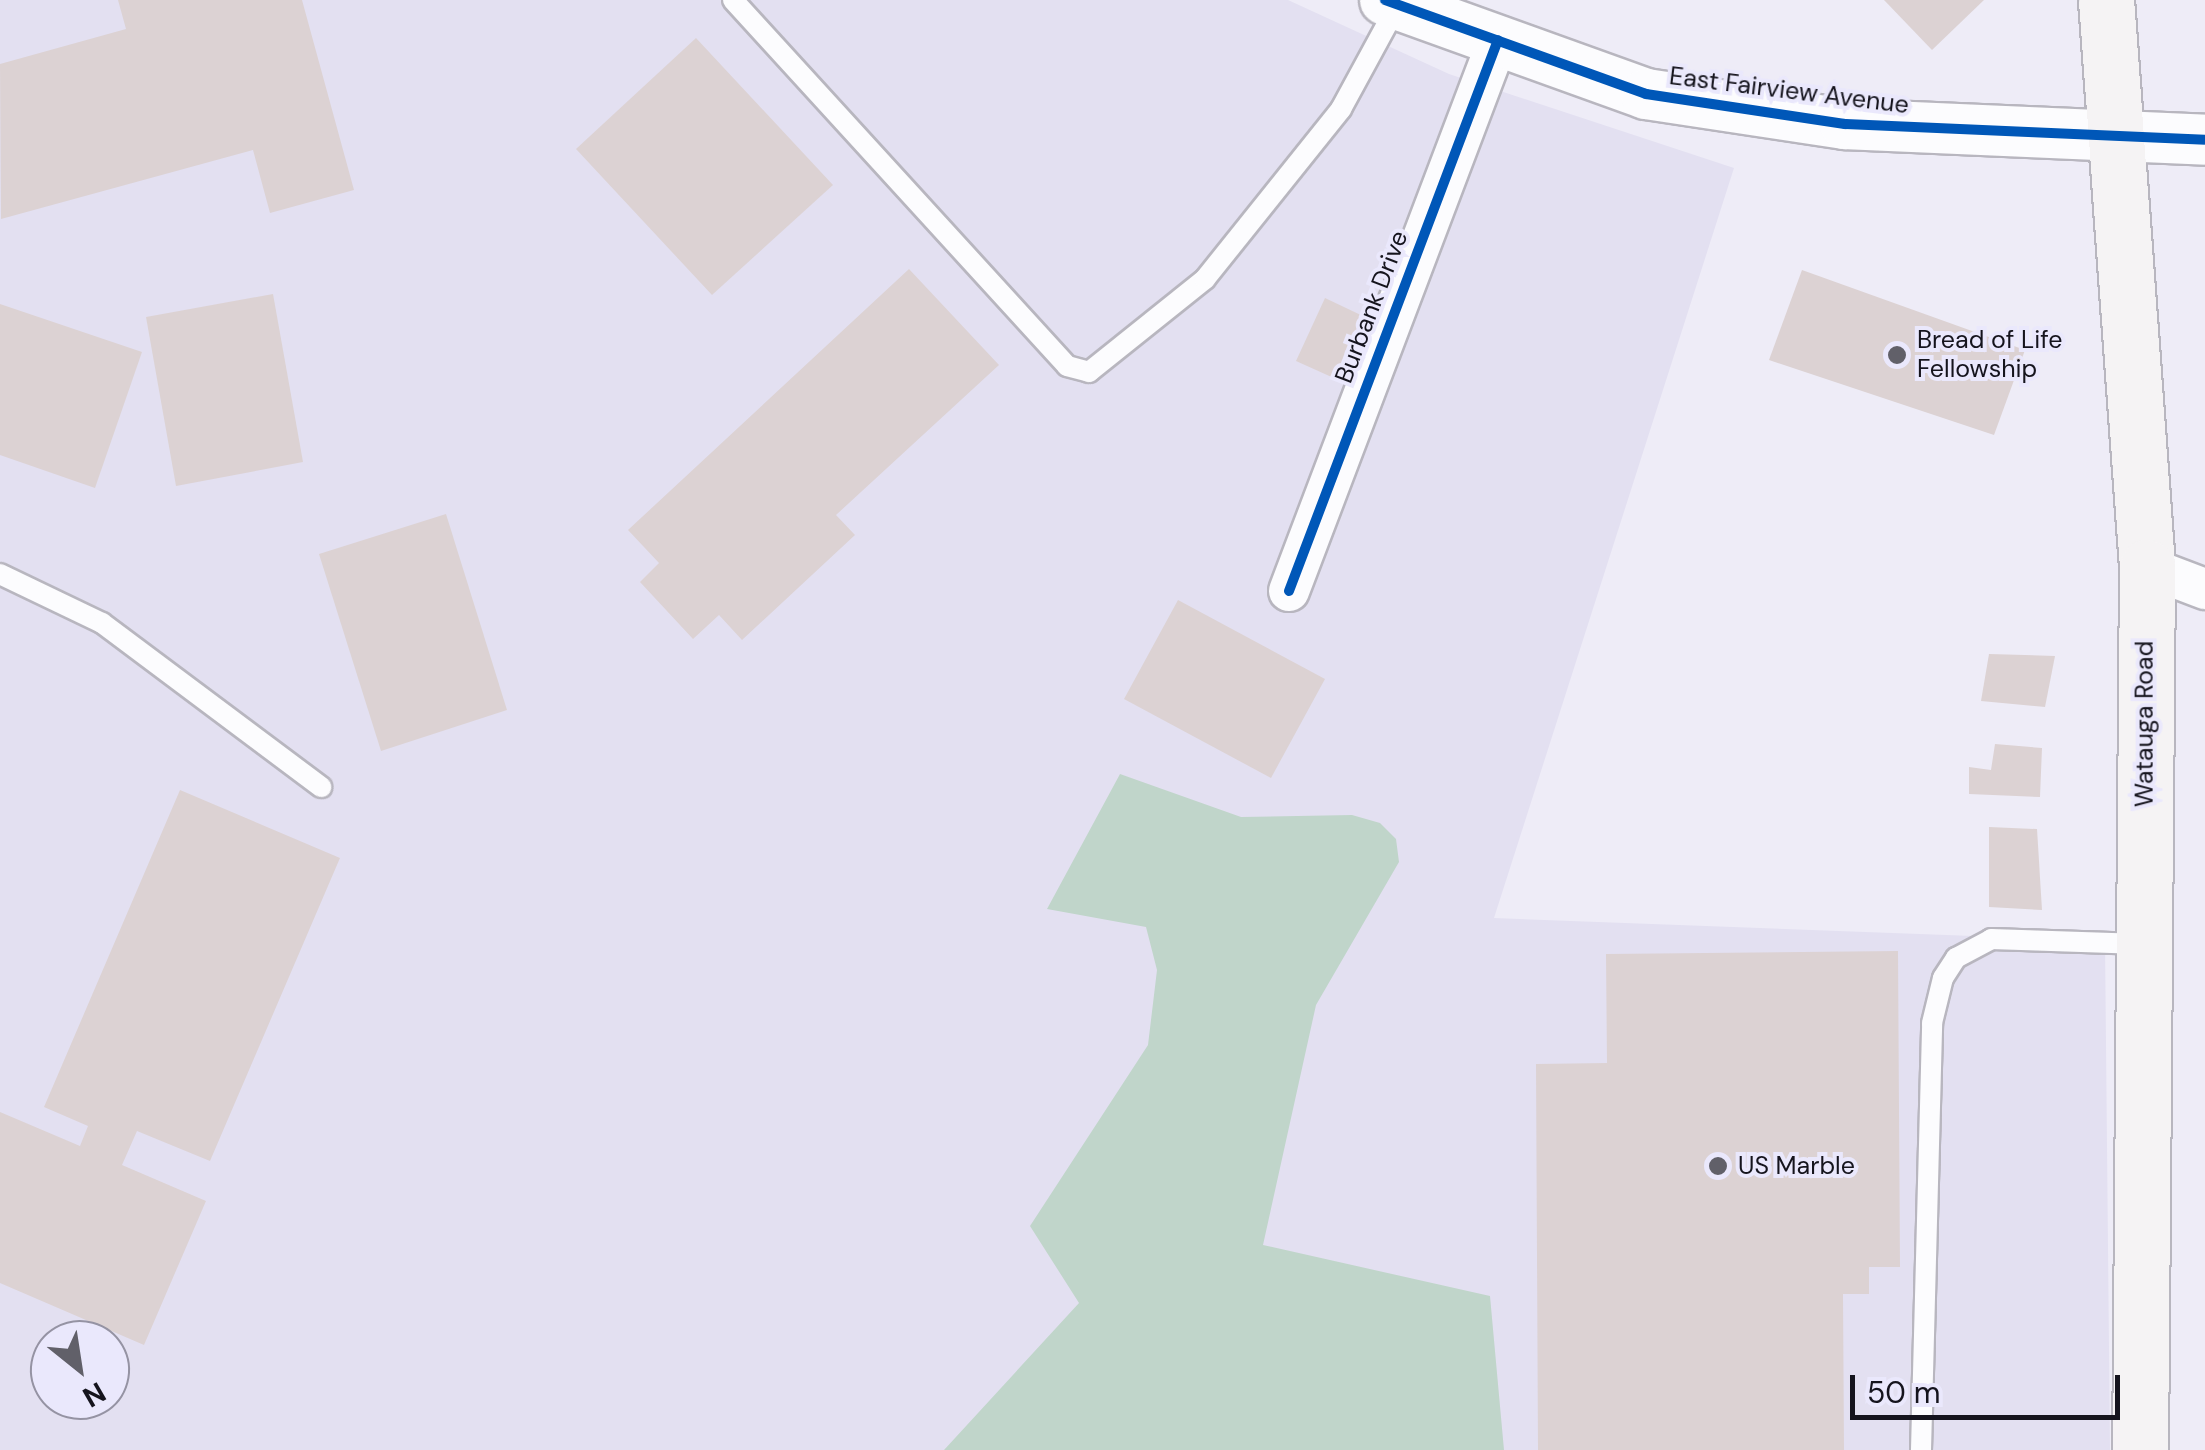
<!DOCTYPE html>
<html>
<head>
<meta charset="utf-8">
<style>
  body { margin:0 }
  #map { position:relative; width:2205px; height:1450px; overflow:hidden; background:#eeecf7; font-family:"DM Sans",sans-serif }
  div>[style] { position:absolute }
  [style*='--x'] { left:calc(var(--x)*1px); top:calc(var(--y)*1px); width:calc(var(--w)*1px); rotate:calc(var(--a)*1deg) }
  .industrial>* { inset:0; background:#e3e0f1 }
  .forest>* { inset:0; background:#c0d5ca }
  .building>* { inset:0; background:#dcd2d3 }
  .roads { filter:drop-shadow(2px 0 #b8b6bf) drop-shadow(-2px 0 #b8b6bf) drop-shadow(0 2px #b8b6bf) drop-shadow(0 -2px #b8b6bf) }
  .service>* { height:20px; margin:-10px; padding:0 10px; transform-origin:10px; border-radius:10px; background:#fcfcfe }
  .minor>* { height:40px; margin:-20px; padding:0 20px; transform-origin:20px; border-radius:20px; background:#fcfcfe }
  .tertiary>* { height:50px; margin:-25px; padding:0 25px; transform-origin:25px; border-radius:25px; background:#fcfcfe }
  .secondary>* { height:55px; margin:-27.5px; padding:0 27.5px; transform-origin:27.5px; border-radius:27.5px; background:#f5f3f4 }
  .cycleway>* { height:10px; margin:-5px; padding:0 5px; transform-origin:5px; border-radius:5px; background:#0057b8 }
  .dots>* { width:28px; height:28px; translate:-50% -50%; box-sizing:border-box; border:5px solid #eae8fc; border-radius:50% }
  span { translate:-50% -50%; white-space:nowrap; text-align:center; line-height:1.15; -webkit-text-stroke:8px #eae8fc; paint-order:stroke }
  .street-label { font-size:25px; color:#15141d }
  .poi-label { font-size:25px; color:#15141d }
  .left { translate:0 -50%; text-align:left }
  .north { position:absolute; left:30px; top:1320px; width:100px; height:100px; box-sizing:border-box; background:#eae8fc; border:2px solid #9593a3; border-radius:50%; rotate:150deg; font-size:28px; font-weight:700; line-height:40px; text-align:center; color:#15141d }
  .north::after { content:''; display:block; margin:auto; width:35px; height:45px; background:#616069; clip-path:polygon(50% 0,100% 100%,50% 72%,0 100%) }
  .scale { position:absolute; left:1850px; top:1375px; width:270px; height:45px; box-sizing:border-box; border:5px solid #15141d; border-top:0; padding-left:12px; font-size:30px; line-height:35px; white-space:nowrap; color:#15141d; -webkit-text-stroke:8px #eae8fc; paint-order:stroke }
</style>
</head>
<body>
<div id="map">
  <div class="industrial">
    <i style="clip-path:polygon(evenodd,0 0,1288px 0,1449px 74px,1734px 168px,1494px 918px,2105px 941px,2110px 1450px,0 1450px,0 0,50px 1340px,110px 1340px,110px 1400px,50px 1400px,50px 1340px)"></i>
  </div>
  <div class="forest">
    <i style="clip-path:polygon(1120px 774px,1241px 817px,1352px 815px,1380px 823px,1396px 839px,1399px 862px,1316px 1005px,1263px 1245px,1490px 1296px,1504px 1450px,944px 1450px,1079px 1303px,1030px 1226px,1148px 1045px,1157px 970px,1146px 927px,1047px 909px)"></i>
  </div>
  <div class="building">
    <i style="clip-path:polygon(118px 0,302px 0,354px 190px,270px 213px,253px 150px,1px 219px,0 64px,126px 29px)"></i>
    <i style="clip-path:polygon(1884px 0,1984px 0,1932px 50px)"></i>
    <i style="clip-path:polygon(696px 38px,833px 185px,712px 295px,576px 149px)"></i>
    <i style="clip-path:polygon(909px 269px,999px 365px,836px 515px,855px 535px,742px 640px,719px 615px,693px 639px,640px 582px,659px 563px,628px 530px)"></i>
    <i style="clip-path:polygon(1802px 270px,2025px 350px,1994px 435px,1769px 360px)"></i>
    <i style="clip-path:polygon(273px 294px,303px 462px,176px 486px,146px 317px)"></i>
    <i style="clip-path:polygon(1325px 298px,1365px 317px,1336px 379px,1296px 361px)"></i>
    <i style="clip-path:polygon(0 304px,142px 352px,95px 488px,0 455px)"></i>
    <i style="clip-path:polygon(446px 514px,507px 710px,381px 751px,319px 554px)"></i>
    <i style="clip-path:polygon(1178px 600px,1325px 679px,1271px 778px,1124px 699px)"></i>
    <i style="clip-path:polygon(1989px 654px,2055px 656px,2045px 707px,1981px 701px)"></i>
    <i style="clip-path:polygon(1995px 744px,2042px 748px,2040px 797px,1969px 794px,1969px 767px,1991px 770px)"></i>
    <i style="clip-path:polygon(180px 790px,340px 858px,210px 1161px,137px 1131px,122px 1165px,206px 1201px,144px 1345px,0 1283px,0 1112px,80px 1146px,88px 1126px,44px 1107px)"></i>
    <i style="clip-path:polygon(1989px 827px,2037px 829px,2042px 910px,1989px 907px)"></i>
    <i style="clip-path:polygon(1898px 951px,1900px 1267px,1869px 1267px,1869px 1294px,1843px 1294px,1844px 1450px,1538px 1450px,1536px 1064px,1607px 1063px,1606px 954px)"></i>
  </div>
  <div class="roads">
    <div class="service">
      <i style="--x:733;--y:0;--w:495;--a:47.6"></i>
      <i style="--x:1067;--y:366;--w:23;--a:15"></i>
      <i style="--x:1089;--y:372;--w:149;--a:-38.7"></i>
      <i style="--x:1205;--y:279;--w:218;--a:-51.3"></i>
      <i style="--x:1341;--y:109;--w:117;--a:-61.5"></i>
      <i style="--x:0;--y:574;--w:113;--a:25.7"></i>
      <i style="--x:102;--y:623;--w:274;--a:36.8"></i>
      <i style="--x:1921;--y:1450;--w:427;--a:-88.5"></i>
      <i style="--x:1932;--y:1023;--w:46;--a:-76.3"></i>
      <i style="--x:1943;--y:978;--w:24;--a:-57"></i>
      <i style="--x:1956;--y:958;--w:40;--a:-28"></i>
      <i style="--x:1991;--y:939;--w:151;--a:1.9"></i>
    </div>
    <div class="minor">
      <i style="--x:2147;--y:567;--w:62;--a:20.8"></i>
      <i style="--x:1289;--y:591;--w:589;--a:-69.23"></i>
    </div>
    <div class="tertiary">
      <i style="--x:1385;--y:0;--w:277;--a:19.8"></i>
      <i style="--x:1646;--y:94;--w:201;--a:8.6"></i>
      <i style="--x:1845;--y:124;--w:360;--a:2.5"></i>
    </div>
    <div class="secondary">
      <i style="--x:2106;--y:0;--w:568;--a:85.86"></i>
      <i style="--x:2147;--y:567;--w:883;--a:90.45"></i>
    </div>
  </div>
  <div class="cycleway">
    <i style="--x:1385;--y:0;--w:277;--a:19.8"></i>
    <i style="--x:1646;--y:94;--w:201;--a:8.6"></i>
    <i style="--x:1845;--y:124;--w:360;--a:2.5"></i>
    <i style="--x:1289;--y:591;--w:589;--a:-69.23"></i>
  </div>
  <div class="dots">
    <i style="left:1897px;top:355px;background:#616069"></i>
    <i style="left:1718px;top:1166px;background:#616069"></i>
  </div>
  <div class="street-label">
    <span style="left:1789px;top:91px;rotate:7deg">East Fairview Avenue</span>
    <span style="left:1372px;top:307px;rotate:-69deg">Burbank Drive</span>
    <span style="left:2145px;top:724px;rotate:-90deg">Watauga Road</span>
  </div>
  <div class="poi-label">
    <span class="left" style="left:1917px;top:355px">Bread of Life<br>Fellowship</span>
    <span class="left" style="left:1738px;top:1166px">US Marble</span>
  </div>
  <div class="north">N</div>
  <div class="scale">50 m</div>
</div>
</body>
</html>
